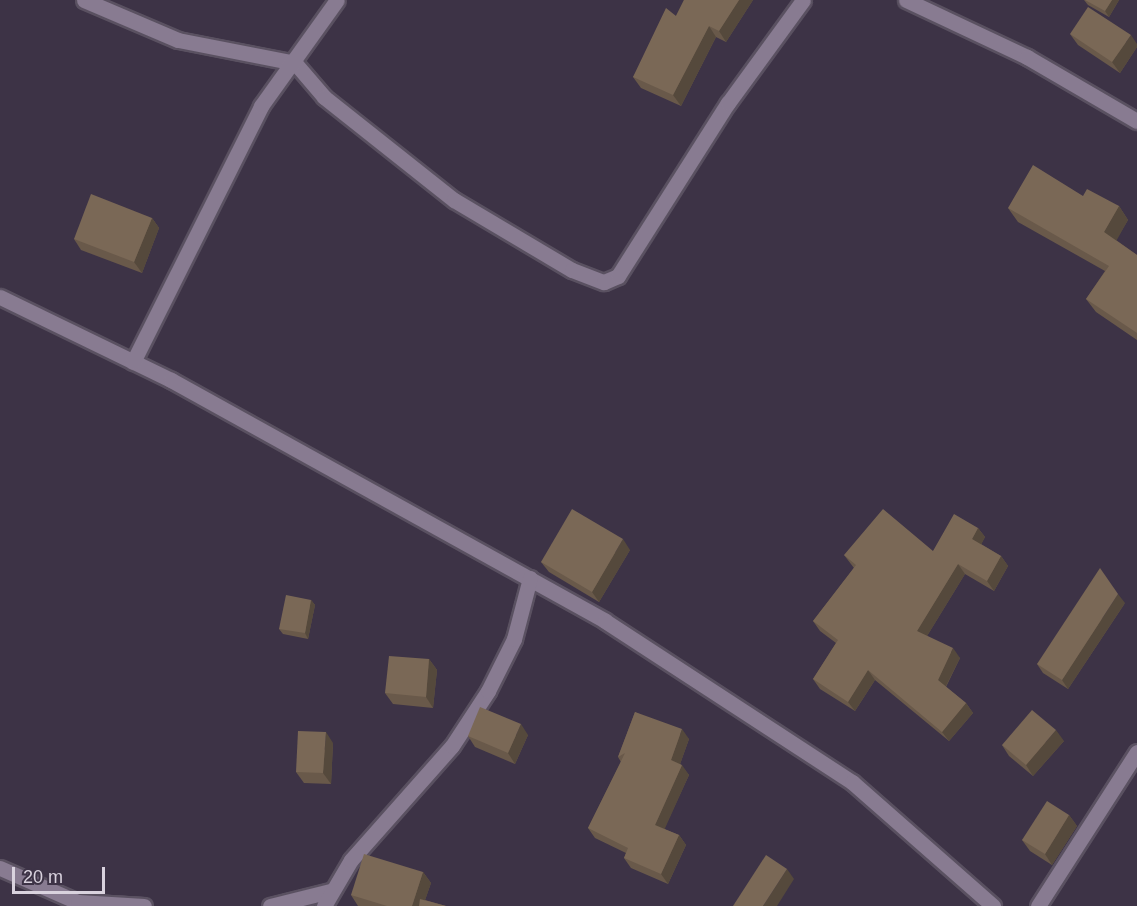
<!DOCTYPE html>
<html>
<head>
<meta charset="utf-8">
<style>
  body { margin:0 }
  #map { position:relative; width:1137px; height:906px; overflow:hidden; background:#3d3346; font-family:Helvetica,sans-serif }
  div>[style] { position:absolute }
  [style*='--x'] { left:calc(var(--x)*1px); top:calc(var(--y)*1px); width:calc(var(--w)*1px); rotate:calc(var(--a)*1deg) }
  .roads { filter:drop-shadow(2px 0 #5a5161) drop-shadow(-2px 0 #5a5161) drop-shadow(0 2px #5a5161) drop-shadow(0 -2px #5a5161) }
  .minor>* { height:15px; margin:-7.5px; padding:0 7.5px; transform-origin:7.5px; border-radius:7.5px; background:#887b91 }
  .wall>* { inset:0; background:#69594a }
  .shaded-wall>* { inset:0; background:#55493c }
  .building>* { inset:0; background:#7a6856 }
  span { translate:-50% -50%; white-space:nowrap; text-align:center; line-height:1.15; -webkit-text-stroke:4.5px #3d3346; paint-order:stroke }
  .scale { position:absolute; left:12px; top:867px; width:93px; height:27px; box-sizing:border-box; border:3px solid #d9d2de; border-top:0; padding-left:8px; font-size:18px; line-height:21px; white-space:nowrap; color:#d9d2de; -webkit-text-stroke:4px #3d3346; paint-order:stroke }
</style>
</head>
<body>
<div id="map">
  <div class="roads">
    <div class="minor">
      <i style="--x:84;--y:0;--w:102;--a:23.1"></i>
      <i style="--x:178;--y:40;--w:119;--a:11.1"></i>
      <i style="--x:295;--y:63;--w:45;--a:49.5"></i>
      <i style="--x:324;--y:97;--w:166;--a:38.4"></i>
      <i style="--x:454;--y:200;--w:137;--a:30.7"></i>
      <i style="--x:572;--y:270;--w:34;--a:21"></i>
      <i style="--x:604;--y:282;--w:15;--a:-23"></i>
      <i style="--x:618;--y:276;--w:205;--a:-57.6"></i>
      <i style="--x:728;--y:103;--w:127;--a:-53.9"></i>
      <i style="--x:906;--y:0;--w:134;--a:25.2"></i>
      <i style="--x:1027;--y:57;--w:127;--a:30.2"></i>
      <i style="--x:0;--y:297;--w:190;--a:25.9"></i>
      <i style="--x:171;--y:380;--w:496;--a:29"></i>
      <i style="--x:605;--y:621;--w:295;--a:33.1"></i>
      <i style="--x:852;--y:782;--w:188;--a:41.3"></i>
      <i style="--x:133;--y:362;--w:286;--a:-63.4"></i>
      <i style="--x:261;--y:106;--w:130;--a:-54.4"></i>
      <i style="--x:0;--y:868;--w:85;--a:23.6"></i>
      <i style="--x:78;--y:902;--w:66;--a:3.5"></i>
      <i style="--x:270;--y:906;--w:62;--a:-14"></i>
      <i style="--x:324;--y:906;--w:53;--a:-59.6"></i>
      <i style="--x:351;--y:860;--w:152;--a:-48.5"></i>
      <i style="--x:452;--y:746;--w:66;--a:-56.8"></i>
      <i style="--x:488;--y:691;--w:58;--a:-63.4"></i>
      <i style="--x:514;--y:639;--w:63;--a:-75.3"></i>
      <i style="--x:1038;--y:906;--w:183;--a:-57.3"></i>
    </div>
  </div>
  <div class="wall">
    <i style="clip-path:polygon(684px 0,753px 0,726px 42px,716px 37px,681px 106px,641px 88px,633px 77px,676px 16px)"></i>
    <i style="clip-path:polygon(1084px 0,1119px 0,1109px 17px,1088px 5px)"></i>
    <i style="clip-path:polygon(1070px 34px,1137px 44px,1137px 47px,1120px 73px,1078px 45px)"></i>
    <i style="clip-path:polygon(1083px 196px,1119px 206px,1128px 220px,1116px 240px,1137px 255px,1137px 340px,1096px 312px,1086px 299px,1105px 271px,1018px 222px,1008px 208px)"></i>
    <i style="clip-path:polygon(152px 218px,159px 228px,142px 273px,81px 250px,74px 239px)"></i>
    <i style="clip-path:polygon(978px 528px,985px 537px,981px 544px,1001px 556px,1008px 566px,994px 591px,965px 574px,927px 636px,960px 658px,946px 687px,966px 703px,973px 713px,949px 741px,875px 680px,855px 711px,820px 689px,813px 679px,836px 643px,820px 631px,813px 621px,854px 568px,844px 555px,933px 551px)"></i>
    <i style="clip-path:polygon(630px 550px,599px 602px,549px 572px,541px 562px)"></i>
    <i style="clip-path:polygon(311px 600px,315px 605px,308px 639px,283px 634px,279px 629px)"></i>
    <i style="clip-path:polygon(1125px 603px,1068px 689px,1043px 673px,1037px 664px)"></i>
    <i style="clip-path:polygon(429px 659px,437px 670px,433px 708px,393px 704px,385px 693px)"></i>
    <i style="clip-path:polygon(635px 712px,689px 739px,680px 764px,689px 775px,664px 829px,679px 835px,686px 845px,668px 884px,631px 868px,624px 858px,626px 853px,595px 838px,588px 828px,621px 762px,618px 757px)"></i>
    <i style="clip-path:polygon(528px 735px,515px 764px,475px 747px,468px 736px)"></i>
    <i style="clip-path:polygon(1064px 741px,1033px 776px,1009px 756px,1002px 745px)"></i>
    <i style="clip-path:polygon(333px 743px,331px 784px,304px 783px,296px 772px)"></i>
    <i style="clip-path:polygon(1069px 815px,1077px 826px,1052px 865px,1030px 851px,1022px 840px)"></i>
    <i style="clip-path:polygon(423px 872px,431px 883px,425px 900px,446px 906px,358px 906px,351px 895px)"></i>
  </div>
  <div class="shaded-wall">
    <i style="clip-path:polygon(739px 0,753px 0,726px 42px,719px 31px)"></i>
    <i style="clip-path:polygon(1112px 0,1119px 0,1109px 17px,1105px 11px)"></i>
    <i style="clip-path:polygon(709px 26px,716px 37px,681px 106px,673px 95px)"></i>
    <i style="clip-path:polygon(1131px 35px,1137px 44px,1137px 47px,1120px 73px,1112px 62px)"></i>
    <i style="clip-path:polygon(1119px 206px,1128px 220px,1114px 245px,1104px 232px)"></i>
    <i style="clip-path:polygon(152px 218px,159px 228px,142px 273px,134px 262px)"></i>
    <i style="clip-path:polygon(978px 528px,985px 537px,979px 549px,972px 539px)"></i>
    <i style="clip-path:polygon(623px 539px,630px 550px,599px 602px,592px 592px)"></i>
    <i style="clip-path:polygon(1001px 556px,1008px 566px,994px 591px,987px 581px)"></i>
    <i style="clip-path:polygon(958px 564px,965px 574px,924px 641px,917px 631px)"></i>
    <i style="clip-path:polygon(1118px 594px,1125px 603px,1068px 689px,1062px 680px)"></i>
    <i style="clip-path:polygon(311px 600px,315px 605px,308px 639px,305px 633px)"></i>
    <i style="clip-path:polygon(953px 648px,960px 658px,944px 690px,938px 680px)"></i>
    <i style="clip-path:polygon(429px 659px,437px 670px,433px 708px,426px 697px)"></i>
    <i style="clip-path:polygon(868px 670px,875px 680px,855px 711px,848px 702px)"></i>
    <i style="clip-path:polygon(966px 703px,973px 713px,949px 741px,942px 732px)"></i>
    <i style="clip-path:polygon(521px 724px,528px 735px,515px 764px,508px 753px)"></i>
    <i style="clip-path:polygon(682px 729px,689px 739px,678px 770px,671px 760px)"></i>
    <i style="clip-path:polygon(1056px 730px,1064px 741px,1033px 776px,1026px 765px)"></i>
    <i style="clip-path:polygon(326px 732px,333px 743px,331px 784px,323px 773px)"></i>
    <i style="clip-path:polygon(682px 765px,689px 775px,662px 835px,655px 825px)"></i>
    <i style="clip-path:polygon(1069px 815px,1077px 826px,1052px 865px,1045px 854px)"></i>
    <i style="clip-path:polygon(679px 835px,686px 845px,668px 884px,661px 874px)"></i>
    <i style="clip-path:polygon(787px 869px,794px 879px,777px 906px,763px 906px)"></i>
    <i style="clip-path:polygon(423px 872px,431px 883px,423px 906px,412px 906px)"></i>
  </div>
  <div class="building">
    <i style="clip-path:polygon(684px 0,739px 0,719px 31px,709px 26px,673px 95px,633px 77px,666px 8px,676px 16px)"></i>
    <i style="clip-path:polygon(1085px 0,1112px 0,1105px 11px)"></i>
    <i style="clip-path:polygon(1088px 7px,1131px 35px,1112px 62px,1070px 34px)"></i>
    <i style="clip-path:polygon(1033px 165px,1083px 196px,1087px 189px,1119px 206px,1104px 232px,1137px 255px,1137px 333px,1086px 299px,1109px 266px,1008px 208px)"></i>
    <i style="clip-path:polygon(91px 194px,152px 218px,134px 262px,74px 239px)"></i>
    <i style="clip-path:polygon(572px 509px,623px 539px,592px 592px,541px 562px)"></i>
    <i style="clip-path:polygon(883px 509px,933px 551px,954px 514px,978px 528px,972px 539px,1001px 556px,987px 581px,958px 564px,917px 631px,953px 648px,938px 680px,966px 703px,942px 732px,868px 670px,848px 702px,813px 679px,838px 640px,813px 621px,856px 565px,844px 555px)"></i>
    <i style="clip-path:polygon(1100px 568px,1118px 594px,1062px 680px,1037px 664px)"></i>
    <i style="clip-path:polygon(286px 595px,311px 600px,305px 633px,279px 629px)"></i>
    <i style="clip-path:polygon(389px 656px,429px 659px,426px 697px,385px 693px)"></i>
    <i style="clip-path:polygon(480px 707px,521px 724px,508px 753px,468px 736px)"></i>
    <i style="clip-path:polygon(1032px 710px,1056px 730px,1026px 765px,1002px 745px)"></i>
    <i style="clip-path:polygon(635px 712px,682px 729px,671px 760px,682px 765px,655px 825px,679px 835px,661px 874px,624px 858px,628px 848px,588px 828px,625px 753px,618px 757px)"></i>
    <i style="clip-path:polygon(298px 731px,326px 732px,323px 773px,296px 772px)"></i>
    <i style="clip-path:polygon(1047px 801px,1069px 815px,1045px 854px,1022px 840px)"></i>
    <i style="clip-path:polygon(364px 854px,423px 872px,412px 906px,387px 906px,351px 895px)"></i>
    <i style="clip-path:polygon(766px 855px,787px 869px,763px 906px,733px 906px)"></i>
    <i style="clip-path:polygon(420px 899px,446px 906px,419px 906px)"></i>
  </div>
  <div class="scale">20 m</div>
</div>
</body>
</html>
